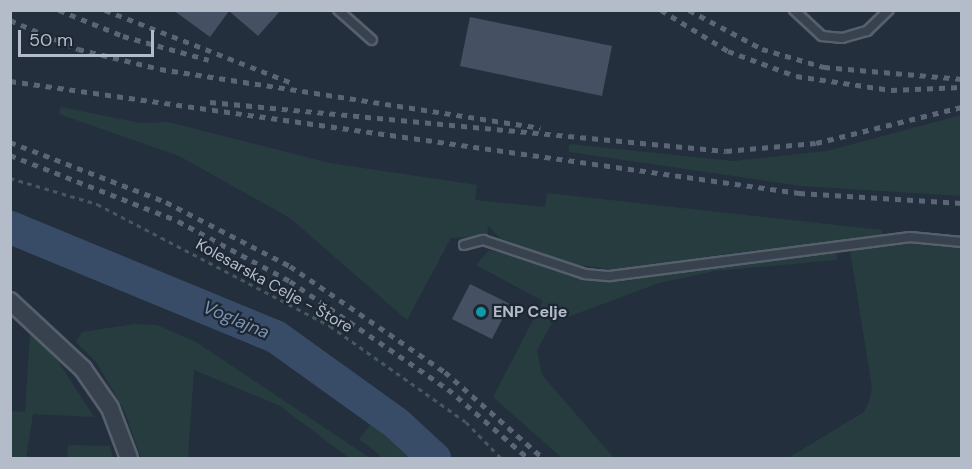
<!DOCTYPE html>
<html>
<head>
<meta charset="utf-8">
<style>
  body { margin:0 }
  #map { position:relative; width:972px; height:469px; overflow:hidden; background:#242f3e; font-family:"DM Sans",sans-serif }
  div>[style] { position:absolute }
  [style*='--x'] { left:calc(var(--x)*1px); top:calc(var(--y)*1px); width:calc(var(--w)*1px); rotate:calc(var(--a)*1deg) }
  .green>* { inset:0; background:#263c3f }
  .river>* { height:33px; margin:-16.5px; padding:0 16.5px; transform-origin:16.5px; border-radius:16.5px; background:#394c67 }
  .building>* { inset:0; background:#455162 }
  .path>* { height:3px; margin-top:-1.5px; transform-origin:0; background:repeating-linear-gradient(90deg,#44595c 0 4.5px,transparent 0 9px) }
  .roads { filter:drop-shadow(2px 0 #565f6c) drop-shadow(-2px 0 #565f6c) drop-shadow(0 2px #565f6c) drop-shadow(0 -2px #565f6c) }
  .service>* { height:8px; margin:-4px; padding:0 4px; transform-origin:4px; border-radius:4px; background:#38414e }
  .minor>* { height:16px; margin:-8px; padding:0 8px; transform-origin:8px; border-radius:8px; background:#38414e }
  .rail>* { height:4.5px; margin-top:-2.25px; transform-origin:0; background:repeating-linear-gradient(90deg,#5a6575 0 6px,transparent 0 12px) }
  .dots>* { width:16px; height:16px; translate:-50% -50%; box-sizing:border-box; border:3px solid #1d2633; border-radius:50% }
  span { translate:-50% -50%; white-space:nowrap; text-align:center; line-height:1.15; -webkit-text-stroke:4.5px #1d2633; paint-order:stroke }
  .street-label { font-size:16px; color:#b4bcc9 }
  .poi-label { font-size:16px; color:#b4bcc9; font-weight:700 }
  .left { translate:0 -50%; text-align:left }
  .water-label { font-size:18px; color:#7c92b1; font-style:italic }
  .frame { position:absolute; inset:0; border:12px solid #b4bcc9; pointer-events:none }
  .scale { position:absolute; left:18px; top:30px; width:136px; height:27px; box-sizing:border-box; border:3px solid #b4bcc9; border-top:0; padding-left:8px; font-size:18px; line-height:21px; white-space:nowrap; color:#b4bcc9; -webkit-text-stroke:4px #1d2633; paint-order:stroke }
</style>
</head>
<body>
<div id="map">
  <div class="green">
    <i style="clip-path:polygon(61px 107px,140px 123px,168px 122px,330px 163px,477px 185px,475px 200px,545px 207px,547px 193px,882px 230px,883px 236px,725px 254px,631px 272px,565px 263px,500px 238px,488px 226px,487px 236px,451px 238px,407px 320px,290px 218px,179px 156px,59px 114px)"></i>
    <i style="clip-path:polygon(961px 115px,961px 196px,801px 186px,569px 152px,569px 144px,733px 161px,827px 151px)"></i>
    <i style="clip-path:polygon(911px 243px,961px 247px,961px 458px,788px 458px,864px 412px,869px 401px,872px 388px,850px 250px,860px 245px)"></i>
    <i style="clip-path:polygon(489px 250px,611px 280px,755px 258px,837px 251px,837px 260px,715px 271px,659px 283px,552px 323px,537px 350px,542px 375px,614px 458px,562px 458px,493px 397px,543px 301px,476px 265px)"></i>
    <i style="clip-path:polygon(134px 324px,157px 325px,196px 342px,370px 458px,349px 458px,280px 406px,194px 370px,188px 458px,141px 458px,125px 412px,97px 363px,76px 342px,82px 332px)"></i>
    <i style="clip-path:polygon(30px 333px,58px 361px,94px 417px,33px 414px,26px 458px,11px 458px,11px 411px,25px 412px)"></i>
    <i style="clip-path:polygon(371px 424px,410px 458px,383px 458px,359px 439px)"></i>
    <i style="clip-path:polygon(68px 445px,110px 446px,113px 458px,67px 458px)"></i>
  </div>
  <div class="river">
    <i style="--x:10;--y:227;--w:287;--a:22.4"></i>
    <i style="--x:275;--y:336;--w:149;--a:35.7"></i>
    <i style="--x:396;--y:423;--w:52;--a:42.6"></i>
  </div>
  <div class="building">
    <i style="clip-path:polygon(173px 10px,281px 10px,258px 36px,229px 11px,210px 37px)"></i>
    <i style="clip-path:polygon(470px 17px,612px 46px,602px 96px,460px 66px)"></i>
    <i style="clip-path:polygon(470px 284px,510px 304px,492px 339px,452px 319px)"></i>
  </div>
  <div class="path">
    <i style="--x:10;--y:178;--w:91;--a:16.6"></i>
    <i style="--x:97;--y:204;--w:263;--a:27.6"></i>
    <i style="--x:330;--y:326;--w:166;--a:35.2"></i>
    <i style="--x:466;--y:422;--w:50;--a:45.8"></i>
  </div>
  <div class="roads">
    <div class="service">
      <i style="--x:338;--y:10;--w:45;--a:41.4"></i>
      <i style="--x:794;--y:10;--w:38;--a:43"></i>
      <i style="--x:822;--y:36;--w:20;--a:6"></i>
      <i style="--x:842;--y:38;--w:26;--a:-16"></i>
      <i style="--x:867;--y:31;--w:30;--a:-44"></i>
      <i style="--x:464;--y:245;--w:20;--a:-15"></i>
      <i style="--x:483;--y:240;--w:108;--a:18.4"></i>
      <i style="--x:585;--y:274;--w:25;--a:5"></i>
      <i style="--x:610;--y:276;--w:303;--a:-7.4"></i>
      <i style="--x:910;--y:237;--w:52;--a:5.5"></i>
    </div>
    <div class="minor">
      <i style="--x:10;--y:301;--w:100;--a:43"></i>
      <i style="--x:83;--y:369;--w:47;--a:55.3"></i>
      <i style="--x:110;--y:408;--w:53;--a:69.2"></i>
    </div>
  </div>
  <div class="rail">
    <i style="--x:59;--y:10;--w:69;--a:22.1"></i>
    <i style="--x:123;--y:36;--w:89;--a:15.6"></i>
    <i style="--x:105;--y:10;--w:199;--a:21.3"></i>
    <i style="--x:661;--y:10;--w:79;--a:31.5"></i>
    <i style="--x:728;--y:51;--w:72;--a:20.2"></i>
    <i style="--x:796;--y:76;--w:96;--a:8.4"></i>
    <i style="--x:891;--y:90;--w:71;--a:-2.4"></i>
    <i style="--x:689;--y:10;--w:83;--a:28.1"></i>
    <i style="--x:762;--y:49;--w:65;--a:16.2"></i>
    <i style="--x:824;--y:67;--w:139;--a:5"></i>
    <i style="--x:10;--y:20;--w:74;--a:23.1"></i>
    <i style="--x:78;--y:49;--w:84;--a:13.7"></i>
    <i style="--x:160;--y:69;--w:385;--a:8.8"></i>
    <i style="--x:10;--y:81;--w:797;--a:8.08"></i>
    <i style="--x:799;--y:193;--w:163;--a:3.5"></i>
    <i style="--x:210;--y:102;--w:518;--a:5.42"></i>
    <i style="--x:726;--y:151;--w:90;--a:-5.1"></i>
    <i style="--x:816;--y:143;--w:150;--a:-13.9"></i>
    <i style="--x:10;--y:142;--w:167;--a:21"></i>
    <i style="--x:166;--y:202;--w:140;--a:27.3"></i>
    <i style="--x:290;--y:266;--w:188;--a:34.4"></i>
    <i style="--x:445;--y:372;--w:130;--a:41.3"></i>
    <i style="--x:10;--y:155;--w:180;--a:21.4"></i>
    <i style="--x:178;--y:221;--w:127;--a:28.2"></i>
    <i style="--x:290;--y:281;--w:191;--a:34.4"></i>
    <i style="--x:448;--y:389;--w:106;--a:40.8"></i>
  </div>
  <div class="dots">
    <i style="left:481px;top:312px;background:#0f9aa8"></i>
  </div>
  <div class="street-label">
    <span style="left:274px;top:286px;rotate:29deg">Kolesarska Celje - Štore</span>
  </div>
  <div class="poi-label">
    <span class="left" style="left:493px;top:312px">ENP Celje</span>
  </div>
  <div class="water-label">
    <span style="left:236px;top:320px;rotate:23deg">Voglajna</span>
  </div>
  <div class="frame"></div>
  <div class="scale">50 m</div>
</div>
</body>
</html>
